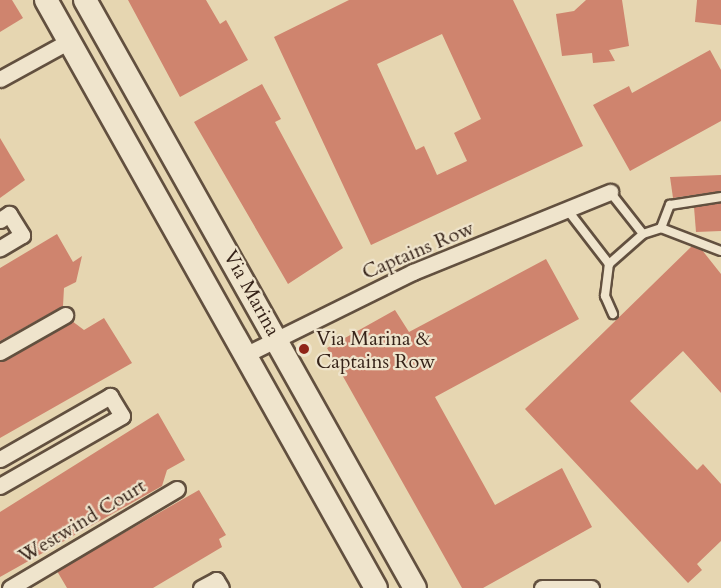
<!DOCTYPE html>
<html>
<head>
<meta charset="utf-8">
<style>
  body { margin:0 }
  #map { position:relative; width:721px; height:588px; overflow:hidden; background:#e6d6b1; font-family:Cardo,serif }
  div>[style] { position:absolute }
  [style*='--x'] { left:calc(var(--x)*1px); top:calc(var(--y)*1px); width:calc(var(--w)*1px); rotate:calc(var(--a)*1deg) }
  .building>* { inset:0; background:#cf846e }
  .roads { filter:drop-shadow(2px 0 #62503f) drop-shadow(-2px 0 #62503f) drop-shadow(0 2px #62503f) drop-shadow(0 -2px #62503f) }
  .lane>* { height:8px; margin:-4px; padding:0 4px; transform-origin:4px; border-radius:4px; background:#efe4cc }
  .street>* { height:15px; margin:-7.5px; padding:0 7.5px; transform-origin:7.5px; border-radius:7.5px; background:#efe4cc }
  .secondary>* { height:22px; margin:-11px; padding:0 11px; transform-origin:11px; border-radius:11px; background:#efe4cc }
  .dots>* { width:16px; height:16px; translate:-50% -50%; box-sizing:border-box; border:3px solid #efe4cc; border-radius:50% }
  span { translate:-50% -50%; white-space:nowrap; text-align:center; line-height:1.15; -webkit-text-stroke:4.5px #efe4cc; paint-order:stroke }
  .street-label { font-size:20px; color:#362319 }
  .poi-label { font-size:20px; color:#362319 }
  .left { translate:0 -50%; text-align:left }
</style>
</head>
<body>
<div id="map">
  <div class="building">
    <i style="clip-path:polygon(0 0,12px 0,23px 18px,0 32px)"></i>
    <i style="clip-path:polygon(128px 0,206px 0,220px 24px,226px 20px,248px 60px,180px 97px)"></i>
    <i style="clip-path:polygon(evenodd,349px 0,513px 0,583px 146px,371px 245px,274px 37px,349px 0,442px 34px,481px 119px,454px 133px,467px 161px,437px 175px,424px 146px,416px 150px,377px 64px,442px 34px)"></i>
    <i style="clip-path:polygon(586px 0,622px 0,629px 46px,609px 50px,615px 61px,593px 63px,592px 53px,562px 56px,556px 14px,574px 11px)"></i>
    <i style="clip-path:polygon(697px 0,721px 0,721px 25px,695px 22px)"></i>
    <i style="clip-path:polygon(710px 50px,721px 70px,721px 121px,630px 171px,593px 105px,629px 86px,632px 93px)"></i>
    <i style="clip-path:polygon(262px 84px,281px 119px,275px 122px,343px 248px,288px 284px,194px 122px)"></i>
    <i style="clip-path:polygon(0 138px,25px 180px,0 198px)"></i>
    <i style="clip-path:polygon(721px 175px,721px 191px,673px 198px,670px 177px)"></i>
    <i style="clip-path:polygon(721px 203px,721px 231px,696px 232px,694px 207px)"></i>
    <i style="clip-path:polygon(57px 234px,73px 262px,82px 256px,76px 282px,64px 288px,63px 306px,0 341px,0 268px)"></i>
    <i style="clip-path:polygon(692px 246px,702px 250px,721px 274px,721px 393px,683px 351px,630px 401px,697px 470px,703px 464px,721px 484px,721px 541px,697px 564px,702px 570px,688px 583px,525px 409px)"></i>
    <i style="clip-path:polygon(546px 259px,579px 319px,435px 397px,495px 505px,562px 468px,592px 527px,483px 588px,462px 588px,327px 348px,395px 310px,409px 332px)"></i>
    <i style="clip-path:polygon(104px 318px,132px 363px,0 438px,0 362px,72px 321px,84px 330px)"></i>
    <i style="clip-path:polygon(158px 413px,185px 460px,167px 470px,162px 486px,0 577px,0 512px)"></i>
    <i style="clip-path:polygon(199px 490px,226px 535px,219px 539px,222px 547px,153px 588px,67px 588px,57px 571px)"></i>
  </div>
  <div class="roads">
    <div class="lane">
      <i style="--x:610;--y:192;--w:53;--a:51.8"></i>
      <i style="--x:643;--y:234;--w:19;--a:-18"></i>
      <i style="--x:661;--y:228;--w:25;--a:-69"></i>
      <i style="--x:670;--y:205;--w:52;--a:-8.9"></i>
      <i style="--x:569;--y:212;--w:66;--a:52.4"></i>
      <i style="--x:661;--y:228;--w:64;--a:21"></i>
      <i style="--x:613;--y:314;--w:20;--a:-114"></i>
      <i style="--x:605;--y:296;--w:32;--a:-83"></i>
      <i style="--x:609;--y:264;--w:45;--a:-41.4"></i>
    </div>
    <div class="street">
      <i style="--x:0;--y:79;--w:79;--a:-28.8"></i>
      <i style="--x:0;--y:220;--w:11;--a:-34"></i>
      <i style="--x:9;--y:214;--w:25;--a:58"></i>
      <i style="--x:22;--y:235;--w:26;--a:149"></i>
      <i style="--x:0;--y:352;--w:75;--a:-29.6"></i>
      <i style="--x:245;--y:355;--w:187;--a:-26.3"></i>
      <i style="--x:413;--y:272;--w:213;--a:-22.1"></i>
      <i style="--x:0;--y:459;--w:127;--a:-29.8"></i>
      <i style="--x:110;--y:396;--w:23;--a:59"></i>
      <i style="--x:122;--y:416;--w:141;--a:150.2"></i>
      <i style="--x:10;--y:588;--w:194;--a:-30.7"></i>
      <i style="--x:201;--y:588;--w:17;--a:-28"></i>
      <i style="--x:216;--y:580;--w:9;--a:58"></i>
      <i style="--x:542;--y:588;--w:49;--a:0"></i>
    </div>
    <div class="secondary">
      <i style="--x:46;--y:0;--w:674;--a:60.7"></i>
      <i style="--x:85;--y:0;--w:674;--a:60.7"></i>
    </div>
  </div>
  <div class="dots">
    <i style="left:304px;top:349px;background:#8f2418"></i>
  </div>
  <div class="street-label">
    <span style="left:418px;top:250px;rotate:-23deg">Captains Row</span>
    <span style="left:252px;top:293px;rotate:61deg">Via Marina</span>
    <span style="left:82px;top:521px;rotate:-31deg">Westwind Court</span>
  </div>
  <div class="poi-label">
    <span class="left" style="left:316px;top:350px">Via Marina &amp;<br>Captains Row</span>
  </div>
</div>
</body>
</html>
